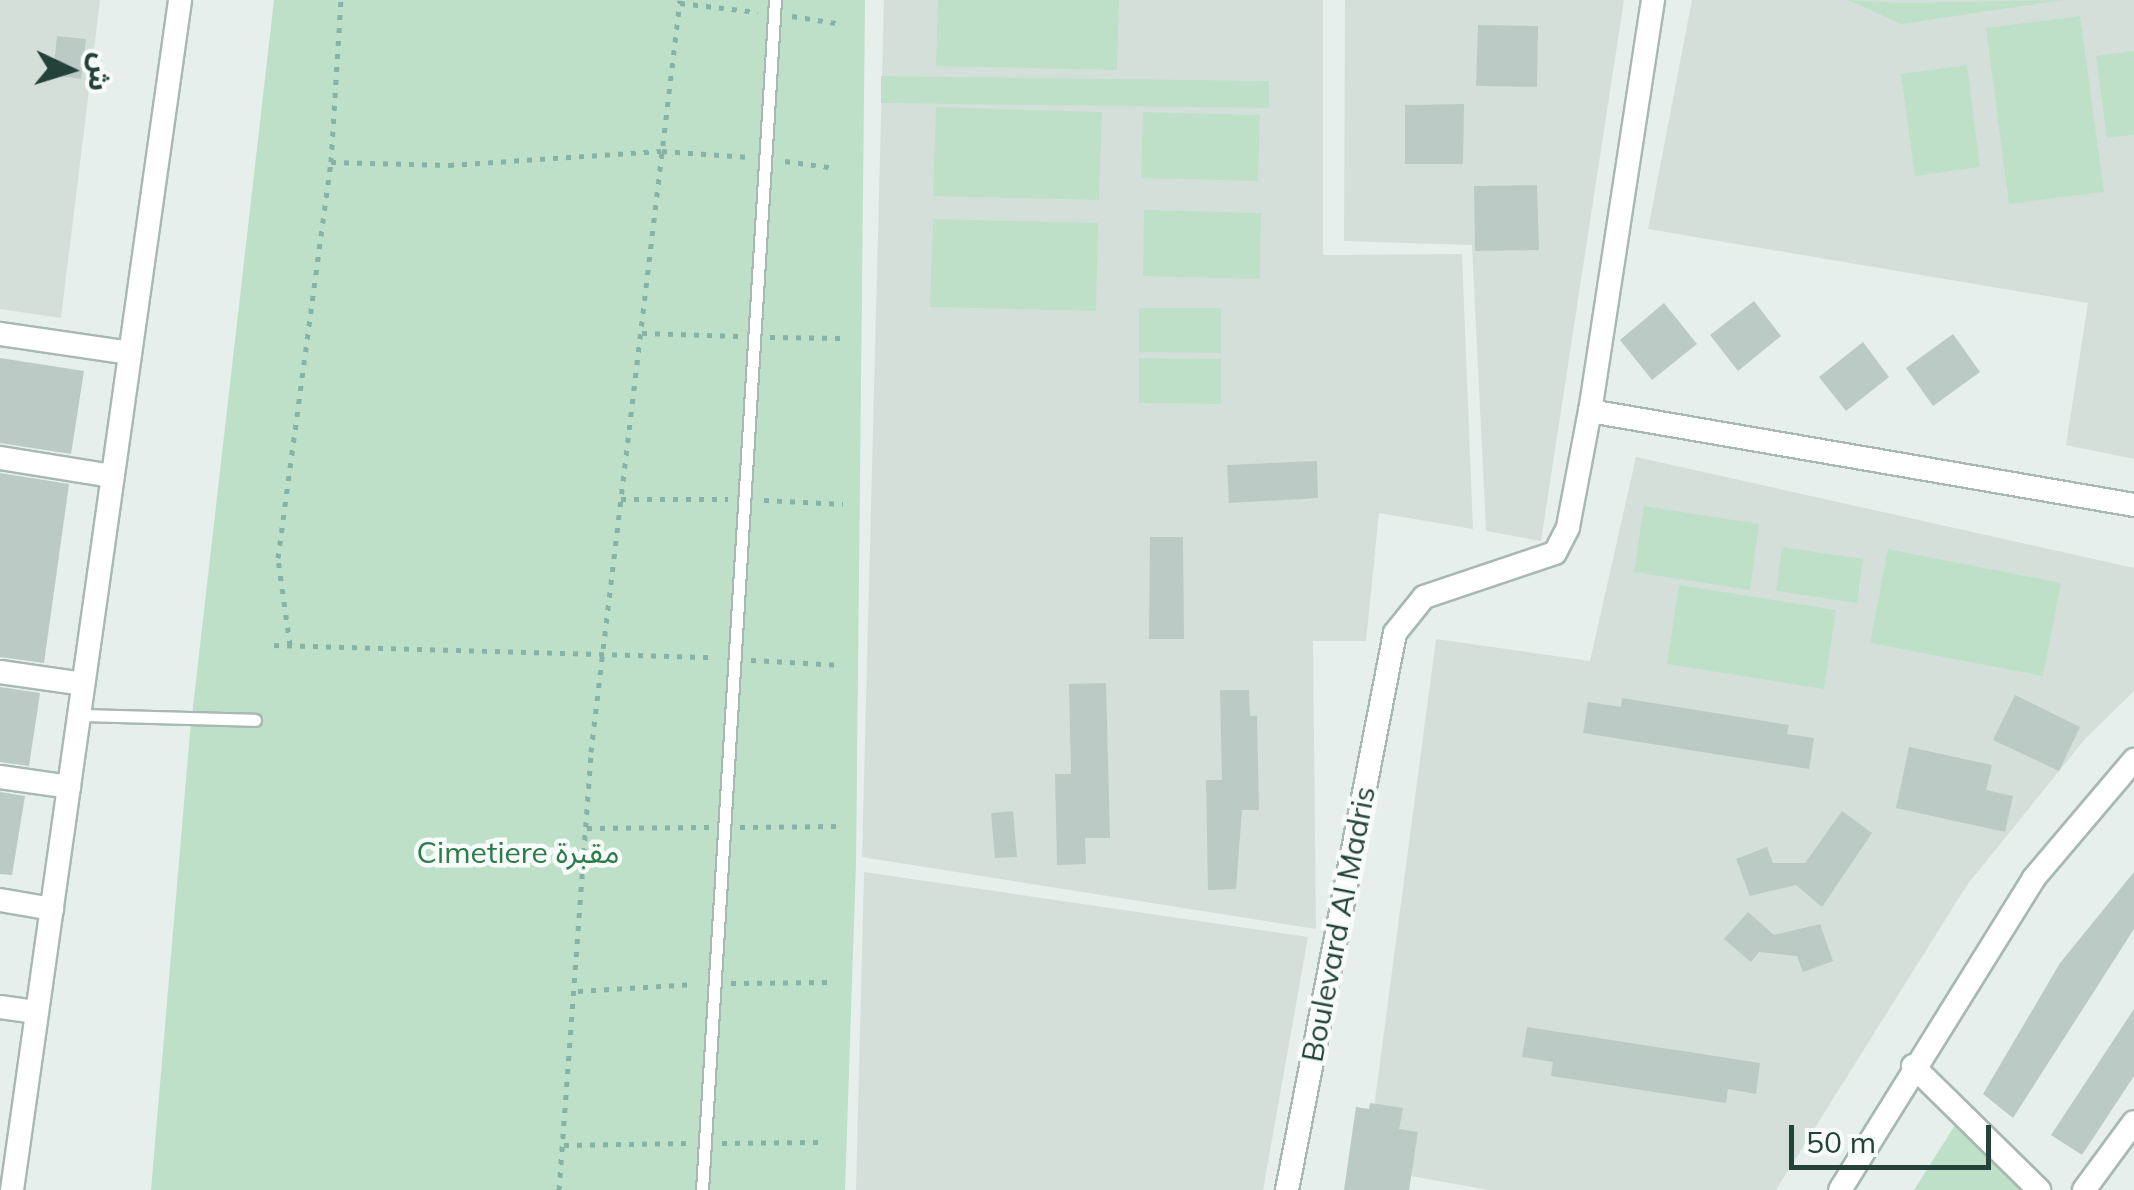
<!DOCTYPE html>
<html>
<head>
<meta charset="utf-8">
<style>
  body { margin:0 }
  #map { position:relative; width:2134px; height:1190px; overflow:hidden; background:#e6efeb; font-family:Mulish,"Noto Sans Arabic",sans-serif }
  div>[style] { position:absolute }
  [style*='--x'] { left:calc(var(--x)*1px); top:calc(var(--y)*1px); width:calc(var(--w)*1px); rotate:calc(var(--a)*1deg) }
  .built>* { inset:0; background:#d4dfda }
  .green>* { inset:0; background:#bfe0c8 }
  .building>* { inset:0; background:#bbcac4 }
  .path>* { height:5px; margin-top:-2.5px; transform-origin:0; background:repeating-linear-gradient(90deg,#86b3a5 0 5px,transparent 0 13px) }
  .roads { filter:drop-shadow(2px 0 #a8b8b2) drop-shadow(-2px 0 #a8b8b2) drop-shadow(0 2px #a8b8b2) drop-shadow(0 -2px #a8b8b2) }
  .service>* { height:11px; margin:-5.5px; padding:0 5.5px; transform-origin:5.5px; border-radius:5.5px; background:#fff }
  .minor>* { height:22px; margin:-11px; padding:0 11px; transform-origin:11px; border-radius:11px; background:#fff }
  span { translate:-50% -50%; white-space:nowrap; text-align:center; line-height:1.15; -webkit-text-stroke:9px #f7fbf9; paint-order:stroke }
  .park-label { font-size:30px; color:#2d7a4b }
  .street-label { font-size:30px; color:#24423a }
  .north { position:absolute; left:20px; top:20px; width:100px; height:100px; -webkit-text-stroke:8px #f7fbf9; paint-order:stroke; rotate:94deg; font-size:28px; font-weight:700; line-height:40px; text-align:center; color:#24423a }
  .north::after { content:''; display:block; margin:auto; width:35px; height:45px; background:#24423a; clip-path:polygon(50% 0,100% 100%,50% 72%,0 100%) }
  .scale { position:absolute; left:1789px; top:1125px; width:202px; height:45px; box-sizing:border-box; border:5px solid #24423a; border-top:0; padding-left:12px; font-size:30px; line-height:35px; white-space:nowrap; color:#24423a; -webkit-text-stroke:8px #f7fbf9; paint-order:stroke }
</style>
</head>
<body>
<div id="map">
  <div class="built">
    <i style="clip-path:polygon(0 0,100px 0,61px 318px,0 309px)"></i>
    <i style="clip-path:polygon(884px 0,1323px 0,1323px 255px,1462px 254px,1473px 529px,1379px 513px,1366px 641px,1313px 641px,1316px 929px,862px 857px)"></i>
    <i style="clip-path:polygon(1345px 0,1624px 0,1541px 541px,1486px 531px,1472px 245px,1344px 241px)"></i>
    <i style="clip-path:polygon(1692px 0,2134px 0,2134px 459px,2066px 445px,2088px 303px,1648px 229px)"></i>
    <i style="clip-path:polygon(1636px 457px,2134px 568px,2134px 691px,2085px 739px,1967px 885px,1776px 1190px,1489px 1190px,1366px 1168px,1436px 639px,1590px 661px)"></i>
    <i style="clip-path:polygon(864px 872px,1308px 937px,1263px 1190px,856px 1190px)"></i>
  </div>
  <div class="green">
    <i style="clip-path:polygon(274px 0,865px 0,856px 863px,845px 1190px,151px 1190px,190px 733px)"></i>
    <i style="clip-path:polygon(938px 0,1119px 0,1117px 70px,936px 66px)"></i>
    <i style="clip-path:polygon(1848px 0,1902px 3px,2063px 0,1901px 24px)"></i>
    <i style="clip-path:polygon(2080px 16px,2104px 192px,2009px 204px,1986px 28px)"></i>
    <i style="clip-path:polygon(2134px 51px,2134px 135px,2107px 138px,2096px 56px)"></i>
    <i style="clip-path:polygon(1967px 65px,1980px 167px,1915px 176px,1901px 74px)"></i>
    <i style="clip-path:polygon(881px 76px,1269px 81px,1269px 108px,881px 103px)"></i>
    <i style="clip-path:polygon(936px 107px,1102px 112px,1099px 200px,933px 196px)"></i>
    <i style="clip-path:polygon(1143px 112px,1260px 115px,1258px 181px,1141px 178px)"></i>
    <i style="clip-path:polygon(1144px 210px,1261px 213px,1260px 279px,1143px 276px)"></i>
    <i style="clip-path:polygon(933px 219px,1098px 223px,1096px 311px,930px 307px)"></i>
    <i style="clip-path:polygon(1139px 308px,1221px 308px,1221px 353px,1139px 352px)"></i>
    <i style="clip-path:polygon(1139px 358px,1221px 359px,1221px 404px,1139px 403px)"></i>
    <i style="clip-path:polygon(1644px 506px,1759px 524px,1750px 590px,1634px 572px)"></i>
    <i style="clip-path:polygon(1782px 547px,1863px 559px,1857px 603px,1776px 591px)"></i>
    <i style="clip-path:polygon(1888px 549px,2061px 583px,2043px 676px,1870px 643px)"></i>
    <i style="clip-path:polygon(1679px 585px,1836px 610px,1824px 689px,1667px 664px)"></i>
    <i style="clip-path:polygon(1964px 1111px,2045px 1190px,1914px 1190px)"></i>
  </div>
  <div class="building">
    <i style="clip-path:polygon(1478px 25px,1538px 26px,1537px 87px,1476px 86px)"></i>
    <i style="clip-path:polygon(57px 36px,86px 39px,81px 79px,53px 75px)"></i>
    <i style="clip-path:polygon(1464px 104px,1463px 164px,1405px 164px,1405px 105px)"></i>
    <i style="clip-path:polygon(1537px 185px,1539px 250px,1475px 251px,1474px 186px)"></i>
    <i style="clip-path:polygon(1754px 301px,1781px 336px,1738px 371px,1710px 335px)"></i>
    <i style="clip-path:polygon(1664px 303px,1697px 344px,1652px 380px,1620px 340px)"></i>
    <i style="clip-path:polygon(1953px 334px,1980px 372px,1933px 406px,1906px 368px)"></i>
    <i style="clip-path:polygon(1863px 342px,1889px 377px,1846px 411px,1819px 377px)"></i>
    <i style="clip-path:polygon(0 358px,84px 371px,71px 454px,0 443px)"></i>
    <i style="clip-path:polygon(1317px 461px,1318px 498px,1229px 503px,1227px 465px)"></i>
    <i style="clip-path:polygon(0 473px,69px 484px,44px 663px,0 657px)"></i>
    <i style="clip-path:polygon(1150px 537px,1183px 537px,1184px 639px,1149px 639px)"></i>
    <i style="clip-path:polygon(1106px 683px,1110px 838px,1085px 838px,1086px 864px,1057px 865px,1055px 774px,1071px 774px,1069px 684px)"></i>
    <i style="clip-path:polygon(0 687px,40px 693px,29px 766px,0 762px)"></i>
    <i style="clip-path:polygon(1220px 690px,1249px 690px,1250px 716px,1257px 716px,1259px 810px,1242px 810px,1236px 889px,1208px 890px,1206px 780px,1222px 780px)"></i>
    <i style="clip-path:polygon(2015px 695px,2080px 727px,2059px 771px,1993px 740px)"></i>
    <i style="clip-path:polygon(1622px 698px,1789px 725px,1787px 734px,1814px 738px,1809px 769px,1583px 733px,1588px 702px,1621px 707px)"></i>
    <i style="clip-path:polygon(1909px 747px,1992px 765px,1986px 790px,2013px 796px,2005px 832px,1896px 808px)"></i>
    <i style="clip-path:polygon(0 792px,25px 796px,12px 875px,0 874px)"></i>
    <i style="clip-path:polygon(1013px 811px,1017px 857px,995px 858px,991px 813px)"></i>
    <i style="clip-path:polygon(1842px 811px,1872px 833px,1822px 907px,1796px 885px,1750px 896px,1736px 859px,1767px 847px,1773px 863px,1805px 863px)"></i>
    <i style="clip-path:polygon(2134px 872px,2134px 929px,2013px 1118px,1983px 1094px,2060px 963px)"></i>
    <i style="clip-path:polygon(1748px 912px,1774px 935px,1820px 924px,1833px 961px,1803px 972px,1797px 956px,1759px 952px,1751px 962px,1724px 939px)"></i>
    <i style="clip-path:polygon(2134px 1009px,2134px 1076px,2082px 1155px,2051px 1135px)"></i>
    <i style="clip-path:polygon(1527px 1027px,1760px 1063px,1756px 1094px,1728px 1089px,1726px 1103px,1551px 1076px,1553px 1062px,1522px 1057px)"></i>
    <i style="clip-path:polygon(1370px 1103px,1403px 1108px,1399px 1129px,1418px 1132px,1409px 1190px,1344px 1190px,1356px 1107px,1369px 1109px)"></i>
  </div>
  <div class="path">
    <i style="--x:680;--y:3;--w:78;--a:6.7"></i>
    <i style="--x:792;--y:16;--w:51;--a:9.1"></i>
    <i style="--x:785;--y:161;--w:51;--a:7.8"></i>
    <i style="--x:331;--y:162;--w:118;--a:1.5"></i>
    <i style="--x:449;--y:165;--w:213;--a:-3.8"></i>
    <i style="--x:662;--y:151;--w:87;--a:3.9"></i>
    <i style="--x:642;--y:333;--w:97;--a:1.8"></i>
    <i style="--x:770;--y:337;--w:73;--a:0.8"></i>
    <i style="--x:621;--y:499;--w:107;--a:0"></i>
    <i style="--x:764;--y:500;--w:79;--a:2.9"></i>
    <i style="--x:274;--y:645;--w:441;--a:1.6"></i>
    <i style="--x:290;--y:645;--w:88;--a:-97.9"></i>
    <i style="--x:278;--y:558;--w:400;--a:-82.4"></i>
    <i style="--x:331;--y:162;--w:162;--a:-86.5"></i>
    <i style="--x:751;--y:660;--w:90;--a:3.2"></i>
    <i style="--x:740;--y:827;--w:104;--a:-0.6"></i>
    <i style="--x:587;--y:828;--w:122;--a:-0.5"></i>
    <i style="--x:731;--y:983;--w:102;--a:-0.6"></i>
    <i style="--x:578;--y:991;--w:117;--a:-3.4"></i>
    <i style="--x:722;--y:1143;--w:102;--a:-0.6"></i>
    <i style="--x:564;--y:1145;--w:122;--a:-0.9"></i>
    <i style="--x:559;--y:1190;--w:439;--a:-85.8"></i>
    <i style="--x:591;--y:752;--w:757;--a:-83.25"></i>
  </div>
  <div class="roads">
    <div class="service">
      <i style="--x:79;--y:715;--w:176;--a:1.6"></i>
      <i style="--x:702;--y:1190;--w:1192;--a:-86.49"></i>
    </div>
    <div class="minor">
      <i style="--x:1653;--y:0;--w:416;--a:98.7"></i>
      <i style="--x:1590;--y:411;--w:552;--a:9.8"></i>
      <i style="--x:0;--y:334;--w:131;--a:8.3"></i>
      <i style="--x:0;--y:458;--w:114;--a:9.1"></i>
      <i style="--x:0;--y:672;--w:84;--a:8.2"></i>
      <i style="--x:0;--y:777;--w:70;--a:8.2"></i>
      <i style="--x:0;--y:900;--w:53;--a:9.8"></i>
      <i style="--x:0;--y:1007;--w:37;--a:8"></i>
      <i style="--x:1913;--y:1066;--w:177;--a:44.5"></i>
      <i style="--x:12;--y:1190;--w:1202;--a:-81.96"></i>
      <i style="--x:1287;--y:1190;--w:567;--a:-79.03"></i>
      <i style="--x:1395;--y:633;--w:46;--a:-51.1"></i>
      <i style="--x:1424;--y:597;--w:138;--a:-18.6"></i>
      <i style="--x:1555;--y:553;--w:29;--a:-63"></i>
      <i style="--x:1568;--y:527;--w:118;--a:-79.3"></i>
      <i style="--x:1840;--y:1190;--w:367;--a:-58.1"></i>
      <i style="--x:2034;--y:878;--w:155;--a:-49.7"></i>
      <i style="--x:2084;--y:1190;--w:84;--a:-53.7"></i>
    </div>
  </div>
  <div class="park-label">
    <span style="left:518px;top:852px">Cimetiere مقبرة</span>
  </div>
  <div class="street-label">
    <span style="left:1338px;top:924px;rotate:-79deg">Boulevard Al Madris</span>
  </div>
  <div class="north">ش</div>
  <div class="scale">50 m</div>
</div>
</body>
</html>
